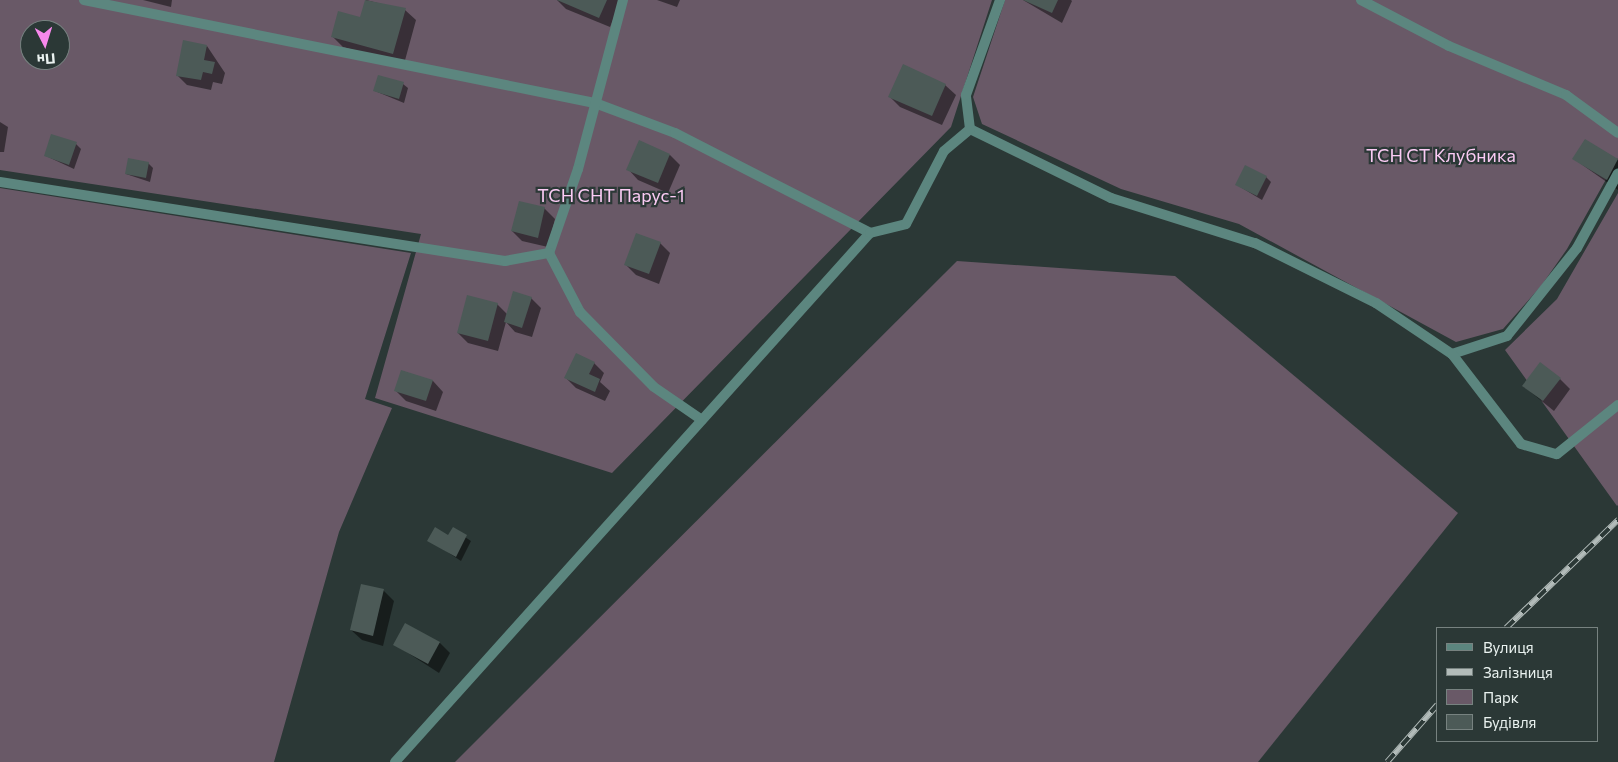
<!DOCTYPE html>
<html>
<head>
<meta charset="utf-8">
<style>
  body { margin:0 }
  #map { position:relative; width:1618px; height:762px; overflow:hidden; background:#2b3836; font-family:Commissioner,sans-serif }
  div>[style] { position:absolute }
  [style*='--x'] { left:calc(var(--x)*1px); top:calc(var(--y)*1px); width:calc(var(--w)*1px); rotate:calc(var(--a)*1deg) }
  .green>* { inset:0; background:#695967 }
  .shadow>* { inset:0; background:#0007 }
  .building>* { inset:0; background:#4c5a57 }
  .street>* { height:10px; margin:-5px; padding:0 5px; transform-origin:5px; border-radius:5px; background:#5c867f }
  .rail>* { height:5.5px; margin-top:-2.75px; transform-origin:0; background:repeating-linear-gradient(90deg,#2b3836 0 11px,#b2bbb9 0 22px); box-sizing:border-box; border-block:1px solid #b2bbb9 }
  span { translate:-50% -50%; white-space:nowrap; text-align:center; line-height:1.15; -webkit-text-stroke:4.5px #2b3836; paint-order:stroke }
  .park-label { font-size:18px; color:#fbcbf4 }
  .legend { position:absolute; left:1436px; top:627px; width:162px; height:115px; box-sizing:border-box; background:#2b3836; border:1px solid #778280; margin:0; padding:6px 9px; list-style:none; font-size:15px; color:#eaf2f0 }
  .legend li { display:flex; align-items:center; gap:10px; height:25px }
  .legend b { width:25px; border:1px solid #778280 }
  .north { position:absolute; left:20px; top:20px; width:50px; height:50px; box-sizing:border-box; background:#2b3836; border:1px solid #778280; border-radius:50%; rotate:175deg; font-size:14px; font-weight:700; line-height:20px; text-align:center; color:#eaf2f0 }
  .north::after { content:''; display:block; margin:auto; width:18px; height:22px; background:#f788ec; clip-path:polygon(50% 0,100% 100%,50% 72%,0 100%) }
</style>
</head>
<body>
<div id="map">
  <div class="green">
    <i style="clip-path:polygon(evenodd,0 0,992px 0,951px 127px,612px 473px,375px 398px,421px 234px,0 170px,0 0,30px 30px,60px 30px,60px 60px,30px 60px,30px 30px)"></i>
    <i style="clip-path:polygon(1005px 0,1618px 0,1618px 158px,1567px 249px,1541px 286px,1503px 329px,1456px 342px,1239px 224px,1121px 189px,982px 124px,973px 97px)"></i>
    <i style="clip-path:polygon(0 188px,411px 253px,365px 399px,392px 408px,339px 532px,274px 762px,0 762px)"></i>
    <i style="clip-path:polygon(1618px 193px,1618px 505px,1617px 506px,1505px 350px,1557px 299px)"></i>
    <i style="clip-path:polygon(957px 261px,1175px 276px,1458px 513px,1258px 762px,455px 762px)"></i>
  </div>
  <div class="shadow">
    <i style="clip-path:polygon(143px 0,172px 0,171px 7px)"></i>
    <i style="clip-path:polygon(366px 0,405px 10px,416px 20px,404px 64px,343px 47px,332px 36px,361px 19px)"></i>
    <i style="clip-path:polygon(557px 0,621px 0,610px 27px,566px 9px)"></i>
    <i style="clip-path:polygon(657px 0,680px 0,677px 7px)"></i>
    <i style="clip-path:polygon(1023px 0,1071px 0,1072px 1px,1062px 23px)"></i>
    <i style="clip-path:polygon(207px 46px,225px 73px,222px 84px,213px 82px,211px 90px,187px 85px,177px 75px)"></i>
    <i style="clip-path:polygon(403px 84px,408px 88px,404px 103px,375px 91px)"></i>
    <i style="clip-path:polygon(945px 85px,956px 95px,942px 125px,900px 107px,889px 96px)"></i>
    <i style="clip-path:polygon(0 122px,8px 127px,4px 152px,0 152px)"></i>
    <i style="clip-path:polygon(1585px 140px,1618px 160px,1618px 190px,1574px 159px)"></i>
    <i style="clip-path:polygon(76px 144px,81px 149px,74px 169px,46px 156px)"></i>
    <i style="clip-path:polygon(670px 155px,680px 165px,668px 193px,638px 180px,628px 169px)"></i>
    <i style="clip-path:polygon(148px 163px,153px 168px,150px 182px,126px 174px)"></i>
    <i style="clip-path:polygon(1266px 177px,1271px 182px,1262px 200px,1237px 185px)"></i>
    <i style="clip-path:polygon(544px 208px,555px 219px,548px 247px,522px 241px,512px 231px)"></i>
    <i style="clip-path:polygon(660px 243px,670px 253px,659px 284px,636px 275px,626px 265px)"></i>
    <i style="clip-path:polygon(531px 298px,541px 308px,532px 337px,515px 332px,506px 322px,498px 351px,468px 343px,458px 333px,497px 304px,507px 314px)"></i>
    <i style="clip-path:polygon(594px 363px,604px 373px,600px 382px,610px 391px,605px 401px,576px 388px,566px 378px)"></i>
    <i style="clip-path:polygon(402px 371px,433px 381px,443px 392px,436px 411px,406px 401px,396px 391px)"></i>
    <i style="clip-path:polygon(1560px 379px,1570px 389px,1554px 411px,1523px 386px)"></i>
    <i style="clip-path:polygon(453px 529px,471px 541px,461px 561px,429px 540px,449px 537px)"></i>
    <i style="clip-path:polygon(383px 590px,394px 601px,383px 646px,362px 640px,351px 630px)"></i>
    <i style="clip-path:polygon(440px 643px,450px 653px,439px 673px,394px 644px)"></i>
  </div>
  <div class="building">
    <i style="clip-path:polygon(365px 0,406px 8px,393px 54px,331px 37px,338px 11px,360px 17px)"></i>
    <i style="clip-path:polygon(557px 0,607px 0,599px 18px)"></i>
    <i style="clip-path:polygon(1023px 0,1058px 0,1052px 13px)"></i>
    <i style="clip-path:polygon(183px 40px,207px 45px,204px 60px,215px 62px,212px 74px,203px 72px,201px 80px,176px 76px)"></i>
    <i style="clip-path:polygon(903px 64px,946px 84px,932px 116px,888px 97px)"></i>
    <i style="clip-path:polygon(378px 75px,404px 82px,399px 99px,373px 91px)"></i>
    <i style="clip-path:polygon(51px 134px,77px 142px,69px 165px,44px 156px)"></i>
    <i style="clip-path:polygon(1585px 139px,1618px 159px,1607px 180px,1572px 159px)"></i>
    <i style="clip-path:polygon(639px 140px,670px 154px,658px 183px,626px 170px)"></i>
    <i style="clip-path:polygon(128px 158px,149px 162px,146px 178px,125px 174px)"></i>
    <i style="clip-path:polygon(1245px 165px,1267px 176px,1257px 196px,1235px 185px)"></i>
    <i style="clip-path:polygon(519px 201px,545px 207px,538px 238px,511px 231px)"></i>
    <i style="clip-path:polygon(636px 233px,661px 242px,649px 274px,624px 265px)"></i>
    <i style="clip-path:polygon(513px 291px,532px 297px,522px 328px,504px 322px)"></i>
    <i style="clip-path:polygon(467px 295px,498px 303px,488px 341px,457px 333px)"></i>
    <i style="clip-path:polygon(576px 353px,595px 362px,589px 374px,600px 379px,595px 392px,564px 378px)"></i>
    <i style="clip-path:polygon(1540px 362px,1561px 378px,1543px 401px,1522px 386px)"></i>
    <i style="clip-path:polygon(401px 370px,433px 380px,426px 401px,394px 391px)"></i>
    <i style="clip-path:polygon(435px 527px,448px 535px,453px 527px,467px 535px,456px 557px,427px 541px)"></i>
    <i style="clip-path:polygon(361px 584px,384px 589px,373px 636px,350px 630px)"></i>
    <i style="clip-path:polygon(405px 623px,440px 642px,428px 664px,393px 645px)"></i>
  </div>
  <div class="street">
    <i style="--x:84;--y:0;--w:521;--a:11.4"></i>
    <i style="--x:595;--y:103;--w:85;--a:20.6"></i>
    <i style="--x:675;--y:133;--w:219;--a:27.1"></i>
    <i style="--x:623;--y:0;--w:175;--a:104.9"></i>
    <i style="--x:578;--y:169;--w:89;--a:109"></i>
    <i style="--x:549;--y:253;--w:67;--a:62.3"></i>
    <i style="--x:580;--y:312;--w:105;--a:45.4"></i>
    <i style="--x:654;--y:387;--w:58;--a:34.5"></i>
    <i style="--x:1361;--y:0;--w:99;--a:27.6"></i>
    <i style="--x:1449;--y:46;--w:127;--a:22.7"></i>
    <i style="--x:1566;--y:95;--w:64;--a:36.2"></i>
    <i style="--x:970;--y:129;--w:157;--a:26.1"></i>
    <i style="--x:1111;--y:198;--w:151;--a:17.4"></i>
    <i style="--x:1255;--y:243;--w:135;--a:26.4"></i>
    <i style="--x:1376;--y:303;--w:92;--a:33.9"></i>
    <i style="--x:1452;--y:354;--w:58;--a:-18.1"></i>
    <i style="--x:1507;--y:336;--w:112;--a:-51.5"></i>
    <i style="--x:1577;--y:248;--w:85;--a:-61.3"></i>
    <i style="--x:0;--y:182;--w:511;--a:8.89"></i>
    <i style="--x:505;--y:261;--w:45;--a:-10.3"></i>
    <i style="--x:1452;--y:354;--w:113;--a:52.5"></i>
    <i style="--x:1521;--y:444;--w:37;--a:16"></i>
    <i style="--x:1557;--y:454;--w:78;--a:-38.8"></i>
    <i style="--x:395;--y:762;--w:711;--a:-48.08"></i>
    <i style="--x:870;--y:233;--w:37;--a:-14"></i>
    <i style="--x:906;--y:224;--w:82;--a:-62.5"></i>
    <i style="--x:944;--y:151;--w:34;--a:-40"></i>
    <i style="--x:970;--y:129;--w:34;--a:-97"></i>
    <i style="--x:966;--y:95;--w:101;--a:-70.3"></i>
  </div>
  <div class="rail">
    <i style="--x:1506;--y:628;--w:156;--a:-44"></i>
    <i style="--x:1387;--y:762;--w:76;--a:-48.7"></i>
  </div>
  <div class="park-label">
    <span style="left:1441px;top:155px">ТСН СТ Клубника</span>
    <span style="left:611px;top:195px">ТСН СНТ Парус-1</span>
  </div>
  <ul class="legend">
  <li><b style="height:6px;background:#5c867f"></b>Вулиця</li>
  <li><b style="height:6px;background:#b2bbb9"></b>Залізниця</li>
  <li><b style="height:14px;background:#695967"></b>Парк</li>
  <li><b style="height:14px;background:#4c5a57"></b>Будівля</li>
  </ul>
  <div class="north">Пн</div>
</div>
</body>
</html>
